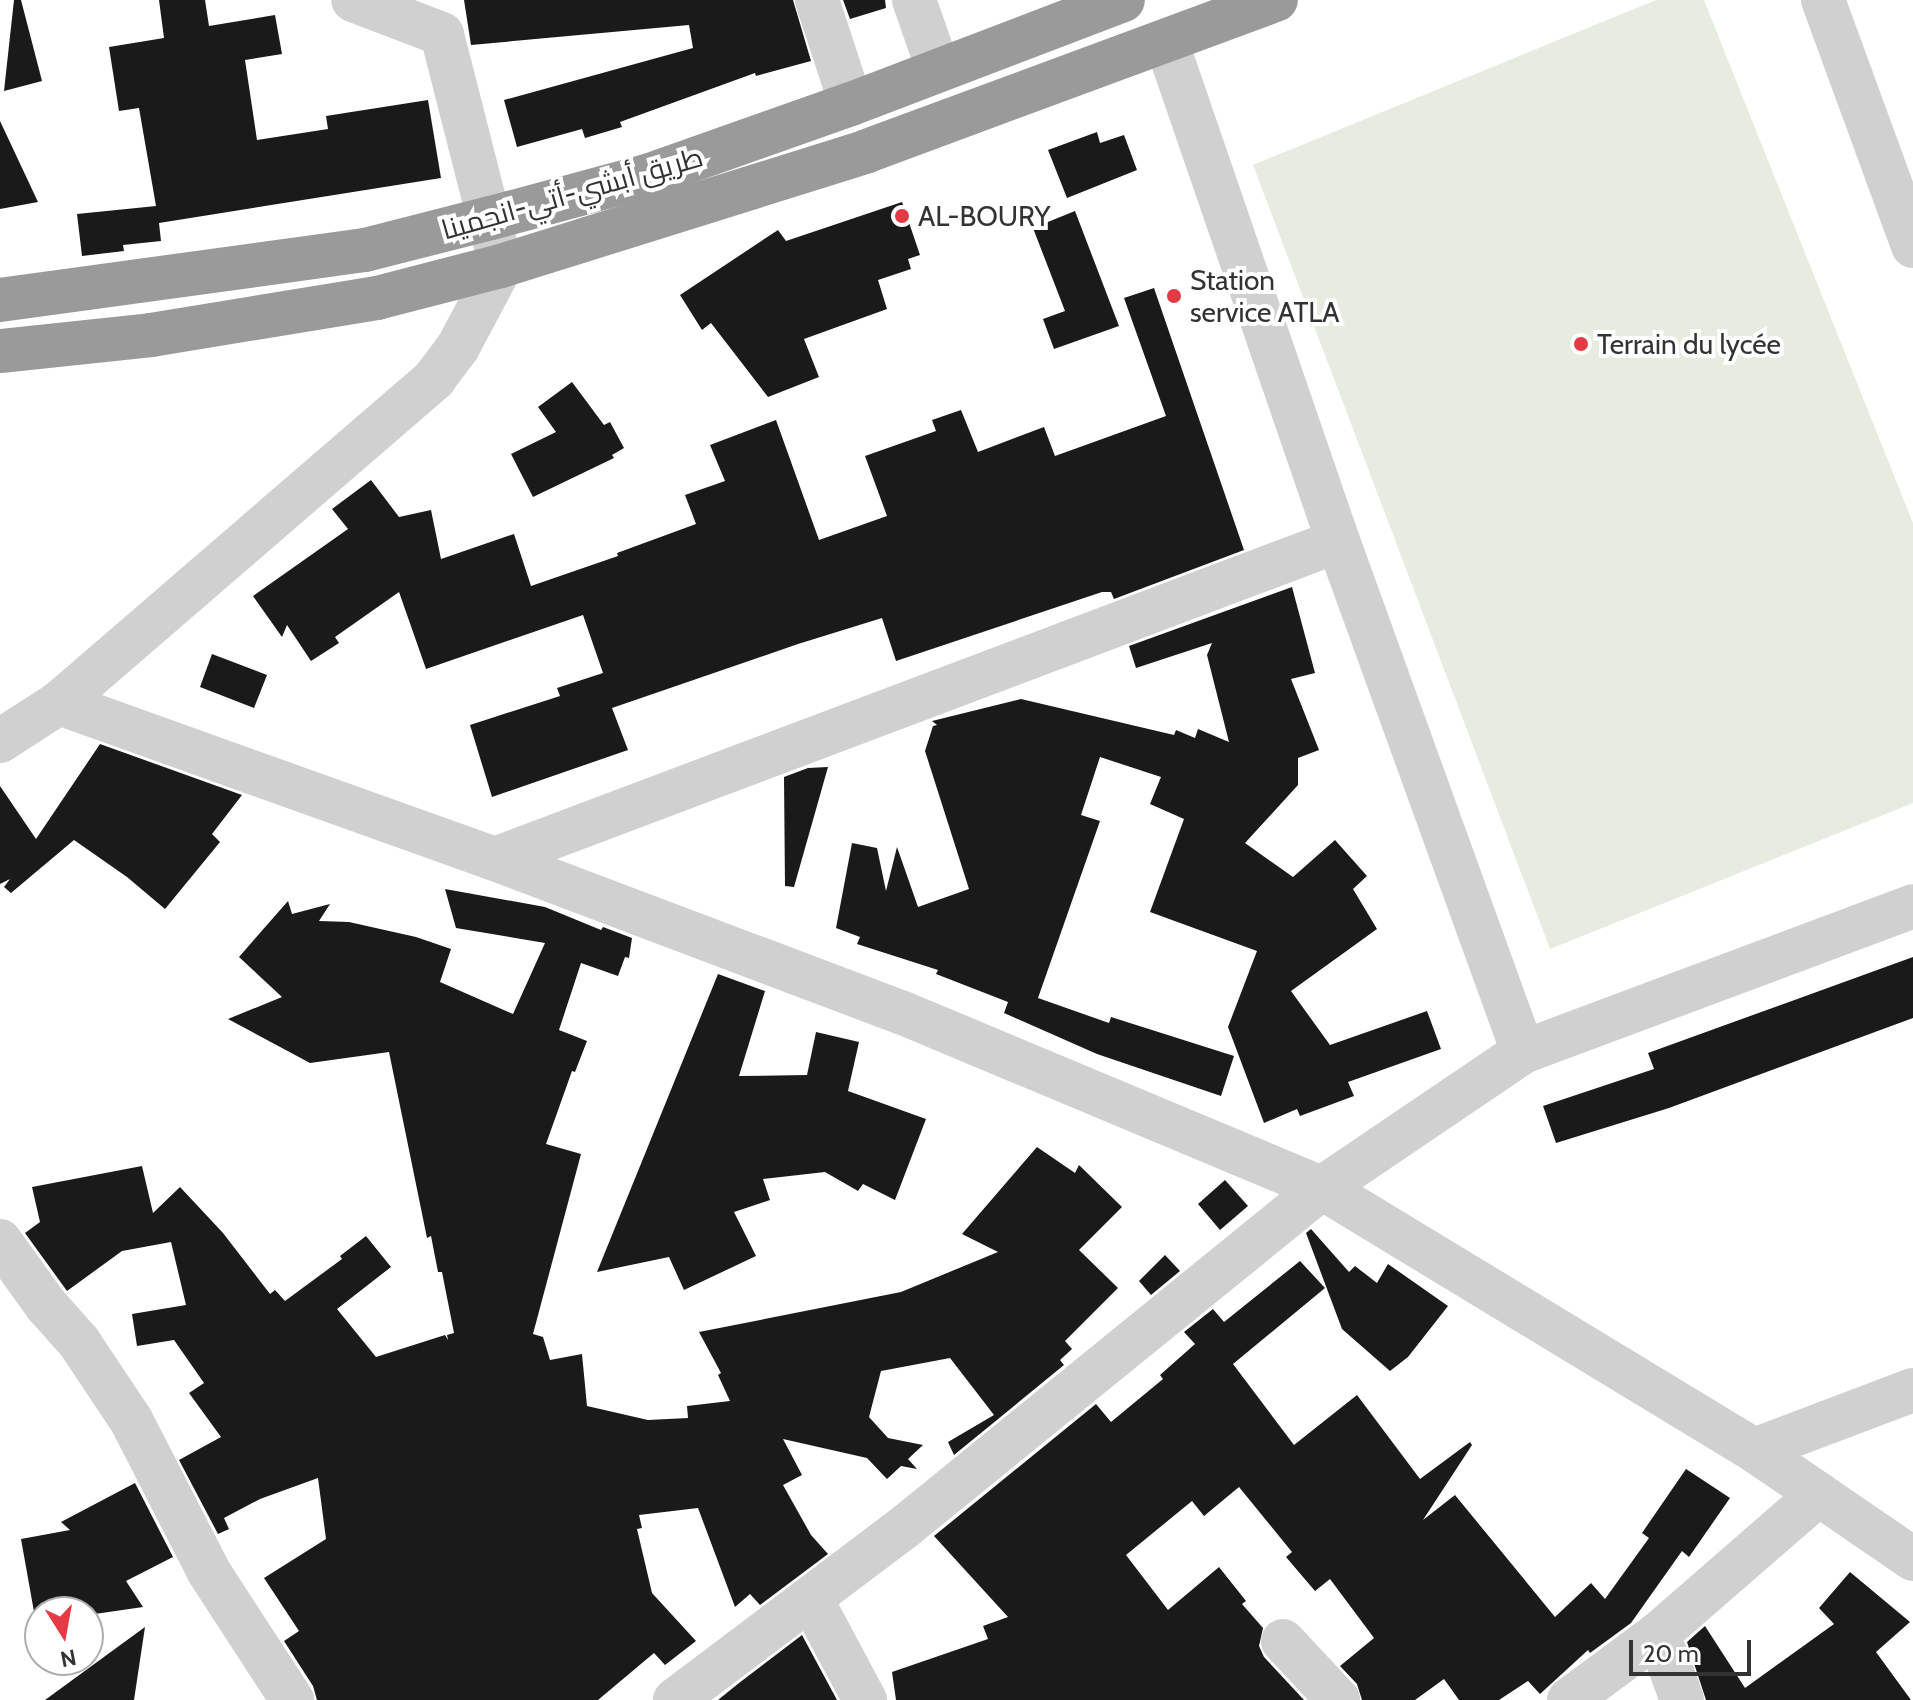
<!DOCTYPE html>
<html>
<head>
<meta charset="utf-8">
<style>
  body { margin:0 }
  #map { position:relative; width:1913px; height:1700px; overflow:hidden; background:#fff; font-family:Cabin,Cairo,sans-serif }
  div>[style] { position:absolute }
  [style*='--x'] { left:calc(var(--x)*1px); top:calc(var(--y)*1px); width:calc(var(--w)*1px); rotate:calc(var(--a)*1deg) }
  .green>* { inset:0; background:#e6ecdf }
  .building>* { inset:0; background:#1a1a1a }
  .minor>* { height:44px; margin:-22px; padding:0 22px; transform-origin:22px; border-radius:22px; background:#d0d0d0 }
  .highway>* { height:44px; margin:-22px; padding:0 22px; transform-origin:22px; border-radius:22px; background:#9a9a9a }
  .dots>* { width:22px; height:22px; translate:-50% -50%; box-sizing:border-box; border:4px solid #fff; border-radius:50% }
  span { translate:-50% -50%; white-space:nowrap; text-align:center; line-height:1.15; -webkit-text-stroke:8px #fff; paint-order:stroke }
  .street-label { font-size:28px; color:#333 }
  .poi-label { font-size:28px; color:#333 }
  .left { translate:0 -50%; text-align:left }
  .north { position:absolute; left:24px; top:1596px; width:80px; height:80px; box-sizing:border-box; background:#fff; border:2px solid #adadad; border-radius:50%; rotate:169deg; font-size:22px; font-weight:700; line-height:32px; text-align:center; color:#333 }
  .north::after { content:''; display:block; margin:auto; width:28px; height:36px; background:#e63946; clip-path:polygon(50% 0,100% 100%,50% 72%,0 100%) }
  .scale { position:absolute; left:1629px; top:1640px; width:122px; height:36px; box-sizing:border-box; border:4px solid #333; border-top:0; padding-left:10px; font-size:24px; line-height:28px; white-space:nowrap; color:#333; -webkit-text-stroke:6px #fff; paint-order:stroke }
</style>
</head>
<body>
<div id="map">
  <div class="green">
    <i style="clip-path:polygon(1656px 0,1704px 0,1913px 523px,1913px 803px,1550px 949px,1253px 165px)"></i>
  </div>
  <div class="building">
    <i style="clip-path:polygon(14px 0,21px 0,42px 81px,4px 91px)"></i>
    <i style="clip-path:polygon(159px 0,205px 0,209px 26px,275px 15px,282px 54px,245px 60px,257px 140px,328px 129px,326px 116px,428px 100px,441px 178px,159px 223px,161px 241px,123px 245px,124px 251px,82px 256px,77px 214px,156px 206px,139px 108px,119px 111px,109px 47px,164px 38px)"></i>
    <i style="clip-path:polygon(464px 0,793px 0,811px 61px,756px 76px,755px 73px,620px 122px,622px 127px,585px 138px,582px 129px,517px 147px,504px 100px,693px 48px,689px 25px,471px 45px)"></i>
    <i style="clip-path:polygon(843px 0,885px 0,886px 8px,850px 19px)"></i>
    <i style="clip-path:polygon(0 121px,38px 202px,0 209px)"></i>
    <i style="clip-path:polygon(1097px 132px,1100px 143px,1124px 135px,1137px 170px,1067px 198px,1048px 150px)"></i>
    <i style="clip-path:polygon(902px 202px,920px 255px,908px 259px,911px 269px,878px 280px,887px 309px,804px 339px,819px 377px,768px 397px,711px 323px,702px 330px,680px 295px,778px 230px,786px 241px)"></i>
    <i style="clip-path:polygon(1075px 211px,1119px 326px,1054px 349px,1043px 319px,1065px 311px,1033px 228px)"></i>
    <i style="clip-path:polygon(1154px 288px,1244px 550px,1114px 599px,1111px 592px,1102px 592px,896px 661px,882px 618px,798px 644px,612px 708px,628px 750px,492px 797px,470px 725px,560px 696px,557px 688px,603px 673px,583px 615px,426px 669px,399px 592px,335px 637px,339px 643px,311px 661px,287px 625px,282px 637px,253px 596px,348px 529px,332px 509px,371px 480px,399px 517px,431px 510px,441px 559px,514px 534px,531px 586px,618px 556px,617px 553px,696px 524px,685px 495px,725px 481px,710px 445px,776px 420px,819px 540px,887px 516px,865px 456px,936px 431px,932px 420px,961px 410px,978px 452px,1044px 427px,1055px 456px,1166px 416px,1124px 298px)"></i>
    <i style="clip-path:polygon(572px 382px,604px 425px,610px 422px,624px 448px,612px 455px,614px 458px,533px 497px,511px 454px,556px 432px,538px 407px)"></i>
    <i style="clip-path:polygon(1292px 587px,1315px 673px,1291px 679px,1319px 750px,1298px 758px,1298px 785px,1245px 843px,1293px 877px,1335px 840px,1367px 876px,1353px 889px,1377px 929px,1291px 991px,1330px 1045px,1427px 1011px,1441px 1049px,1348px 1082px,1354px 1096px,1300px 1116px,1297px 1109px,1264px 1123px,1228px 1027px,1257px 951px,1150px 912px,1184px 819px,1150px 804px,1161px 777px,1100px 757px,1081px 815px,1100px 821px,1038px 998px,1109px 1023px,1111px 1017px,1234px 1056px,1221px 1096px,1097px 1054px,1004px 1013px,1008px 1002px,936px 974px,938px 970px,857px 944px,860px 937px,836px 928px,852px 843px,877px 848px,886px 891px,897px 847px,918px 907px,969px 889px,925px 751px,933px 726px,937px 725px,932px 721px,1021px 699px,1174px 735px,1176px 730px,1195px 738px,1198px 729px,1229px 742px,1207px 655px,1212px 643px,1136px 668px,1129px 646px)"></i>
    <i style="clip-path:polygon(212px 654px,267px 675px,254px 708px,200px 687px)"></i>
    <i style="clip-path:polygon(100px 744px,242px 795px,212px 834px,220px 842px,165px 909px,127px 877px,74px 840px,11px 893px,4px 887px,10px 879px,0 884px,0 786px,36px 839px)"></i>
    <i style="clip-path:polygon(828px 767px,794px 887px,785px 886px,784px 777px,808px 768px)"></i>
    <i style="clip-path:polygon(445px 889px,545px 907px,601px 930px,603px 927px,632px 938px,629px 958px,625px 957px,618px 976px,581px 963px,559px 1030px,587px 1041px,575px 1072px,572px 1071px,546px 1144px,581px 1154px,533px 1334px,543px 1337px,550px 1360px,582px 1354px,587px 1406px,648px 1420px,688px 1418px,687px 1406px,730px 1401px,718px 1375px,721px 1373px,699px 1332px,901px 1292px,998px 1252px,962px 1234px,1037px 1147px,1075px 1173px,1079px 1165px,1122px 1207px,1079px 1250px,1118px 1288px,1065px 1341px,1072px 1349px,1060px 1360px,1064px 1365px,954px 1455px,948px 1442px,994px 1415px,950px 1358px,881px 1371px,869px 1417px,888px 1438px,923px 1445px,908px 1459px,917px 1469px,901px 1466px,887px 1479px,867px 1458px,783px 1439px,802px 1475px,783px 1485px,811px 1535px,828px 1554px,760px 1605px,750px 1594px,735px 1607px,698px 1508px,639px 1515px,642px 1528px,637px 1529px,652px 1593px,696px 1641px,665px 1665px,654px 1653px,598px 1700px,317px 1700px,313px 1686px,284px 1641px,299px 1631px,264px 1578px,326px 1539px,318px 1478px,260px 1499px,224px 1518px,229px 1529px,218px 1534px,179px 1460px,221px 1437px,189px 1393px,204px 1383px,174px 1340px,137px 1346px,132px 1314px,186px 1305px,171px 1242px,122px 1251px,67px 1291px,25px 1233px,40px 1222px,32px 1187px,142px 1166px,153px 1213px,180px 1187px,223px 1233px,270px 1294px,275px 1290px,285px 1301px,342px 1259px,340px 1256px,366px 1236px,391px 1267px,337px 1309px,376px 1357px,445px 1335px,448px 1340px,447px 1335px,454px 1333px,442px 1272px,438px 1272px,431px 1236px,427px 1238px,389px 1052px,310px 1063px,228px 1019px,282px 997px,239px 957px,288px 901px,292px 914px,330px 904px,319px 921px,349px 922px,416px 937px,451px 949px,440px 982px,513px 1014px,545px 943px,456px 928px)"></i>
    <i style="clip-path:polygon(1913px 957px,1913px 1018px,1669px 1108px,1556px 1143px,1543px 1106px,1654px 1069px,1648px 1053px)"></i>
    <i style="clip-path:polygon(718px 974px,765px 991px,739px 1076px,807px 1075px,816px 1032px,859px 1042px,848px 1091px,926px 1119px,895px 1200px,863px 1184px,858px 1191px,825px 1172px,763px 1179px,770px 1200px,734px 1212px,756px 1256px,684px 1290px,669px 1257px,597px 1272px)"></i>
    <i style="clip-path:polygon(1225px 1180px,1248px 1206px,1220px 1230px,1198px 1204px)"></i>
    <i style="clip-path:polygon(1311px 1229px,1349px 1272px,1355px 1266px,1377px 1283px,1388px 1264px,1448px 1306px,1408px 1357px,1390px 1371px,1342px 1329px,1306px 1233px)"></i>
    <i style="clip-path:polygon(1165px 1255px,1180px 1271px,1151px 1295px,1139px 1281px)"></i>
    <i style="clip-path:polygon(1300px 1261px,1325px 1288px,1233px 1364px,1294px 1445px,1357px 1395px,1420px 1479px,1470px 1442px,1472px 1445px,1423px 1520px,1455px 1495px,1555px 1617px,1591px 1583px,1605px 1599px,1649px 1538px,1642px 1533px,1686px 1469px,1730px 1498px,1689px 1557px,1682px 1551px,1631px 1623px,1590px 1653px,1588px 1650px,1540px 1694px,1528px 1681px,1499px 1700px,1459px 1700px,1444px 1679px,1415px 1700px,1362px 1700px,1357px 1684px,1340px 1666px,1374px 1638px,1330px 1579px,1315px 1591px,1286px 1557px,1292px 1552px,1239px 1487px,1204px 1516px,1192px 1501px,1126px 1555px,1168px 1610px,1219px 1567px,1246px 1601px,1242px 1604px,1263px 1628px,1259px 1646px,1264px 1657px,1304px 1700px,896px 1700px,892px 1672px,988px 1639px,983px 1626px,1008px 1617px,934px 1536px,1096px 1404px,1111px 1422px,1163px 1379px,1160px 1375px,1195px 1344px,1184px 1332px,1213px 1309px,1224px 1322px)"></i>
    <i style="clip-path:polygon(135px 1483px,173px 1557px,126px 1581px,143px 1607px,88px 1615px,88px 1612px,40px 1612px,40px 1623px,36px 1623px,21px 1539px,70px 1530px,61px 1522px)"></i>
    <i style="clip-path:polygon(1850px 1572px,1910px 1622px,1876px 1652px,1911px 1700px,1706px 1700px,1687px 1642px,1705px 1626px,1745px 1688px,1834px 1624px,1819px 1608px)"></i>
    <i style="clip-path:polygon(145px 1627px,134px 1700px,45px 1700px)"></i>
    <i style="clip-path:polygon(802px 1635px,837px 1700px,718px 1700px,739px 1683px)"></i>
  </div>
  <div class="minor">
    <i style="--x:817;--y:0;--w:109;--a:71.9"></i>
    <i style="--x:914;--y:0;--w:73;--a:70.8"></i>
    <i style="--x:1823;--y:0;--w:262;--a:69.9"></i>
    <i style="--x:1166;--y:41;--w:529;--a:71.02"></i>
    <i style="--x:1338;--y:541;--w:543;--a:70.1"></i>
    <i style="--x:59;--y:703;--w:463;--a:19.7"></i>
    <i style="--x:495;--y:859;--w:436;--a:20.7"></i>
    <i style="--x:903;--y:1013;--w:454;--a:22.7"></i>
    <i style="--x:1322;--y:1188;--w:505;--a:31.24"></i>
    <i style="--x:1754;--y:1450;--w:193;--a:34.4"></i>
    <i style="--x:0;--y:741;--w:70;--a:-32.8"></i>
    <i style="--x:59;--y:703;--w:496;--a:-40.8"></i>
    <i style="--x:434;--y:379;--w:40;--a:-53"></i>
    <i style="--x:458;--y:347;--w:92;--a:-62"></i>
    <i style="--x:501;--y:266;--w:239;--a:-104.3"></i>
    <i style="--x:442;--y:34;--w:95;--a:-159.1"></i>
    <i style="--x:495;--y:859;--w:901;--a:-20.67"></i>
    <i style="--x:0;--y:1241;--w:79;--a:54.3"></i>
    <i style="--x:46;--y:1305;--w:50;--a:48.3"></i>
    <i style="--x:79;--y:1342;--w:94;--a:56.3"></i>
    <i style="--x:131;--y:1420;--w:171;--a:62.8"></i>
    <i style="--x:209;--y:1572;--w:153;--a:57"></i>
    <i style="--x:1754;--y:1450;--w:170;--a:-20.7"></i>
    <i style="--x:811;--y:1599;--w:115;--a:61.9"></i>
    <i style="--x:1658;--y:1634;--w:213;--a:-41"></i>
    <i style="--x:1283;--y:1641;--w:81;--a:47"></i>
    <i style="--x:675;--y:1700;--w:291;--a:-37"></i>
    <i style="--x:907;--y:1525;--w:535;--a:-39.08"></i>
    <i style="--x:1322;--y:1188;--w:243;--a:-34.1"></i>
    <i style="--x:1523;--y:1052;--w:416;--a:-20.5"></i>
    <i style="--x:1569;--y:1700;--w:111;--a:-36.6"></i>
    <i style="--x:1658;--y:1634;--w:70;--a:70"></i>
  </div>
  <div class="highway">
    <i style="--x:0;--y:300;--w:368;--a:-7.8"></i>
    <i style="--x:365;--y:250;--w:130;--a:-14.3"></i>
    <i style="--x:491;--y:218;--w:165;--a:-15.1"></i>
    <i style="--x:650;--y:175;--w:213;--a:-19.5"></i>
    <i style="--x:851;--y:104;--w:291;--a:-20.9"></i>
    <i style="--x:0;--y:351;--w:152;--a:-6"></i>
    <i style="--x:151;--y:335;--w:229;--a:-9.3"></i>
    <i style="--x:377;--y:298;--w:128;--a:-14.5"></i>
    <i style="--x:501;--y:266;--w:384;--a:-17.4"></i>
    <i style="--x:867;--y:151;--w:436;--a:-20.3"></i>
  </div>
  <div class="dots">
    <i style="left:902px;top:216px;background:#e63946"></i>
    <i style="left:1174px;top:296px;background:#e63946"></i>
    <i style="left:1581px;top:344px;background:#e63946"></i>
  </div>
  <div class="street-label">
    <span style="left:572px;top:193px;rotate:-16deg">طريق أبشي-أتي-انجمينا</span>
  </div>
  <div class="poi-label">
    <span class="left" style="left:918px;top:216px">AL-BOURY</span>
    <span class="left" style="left:1190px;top:296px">Station<br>service ATLA</span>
    <span class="left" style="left:1597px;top:344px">Terrain du lycée</span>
  </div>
  <div class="north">N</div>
  <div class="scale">20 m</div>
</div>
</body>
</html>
